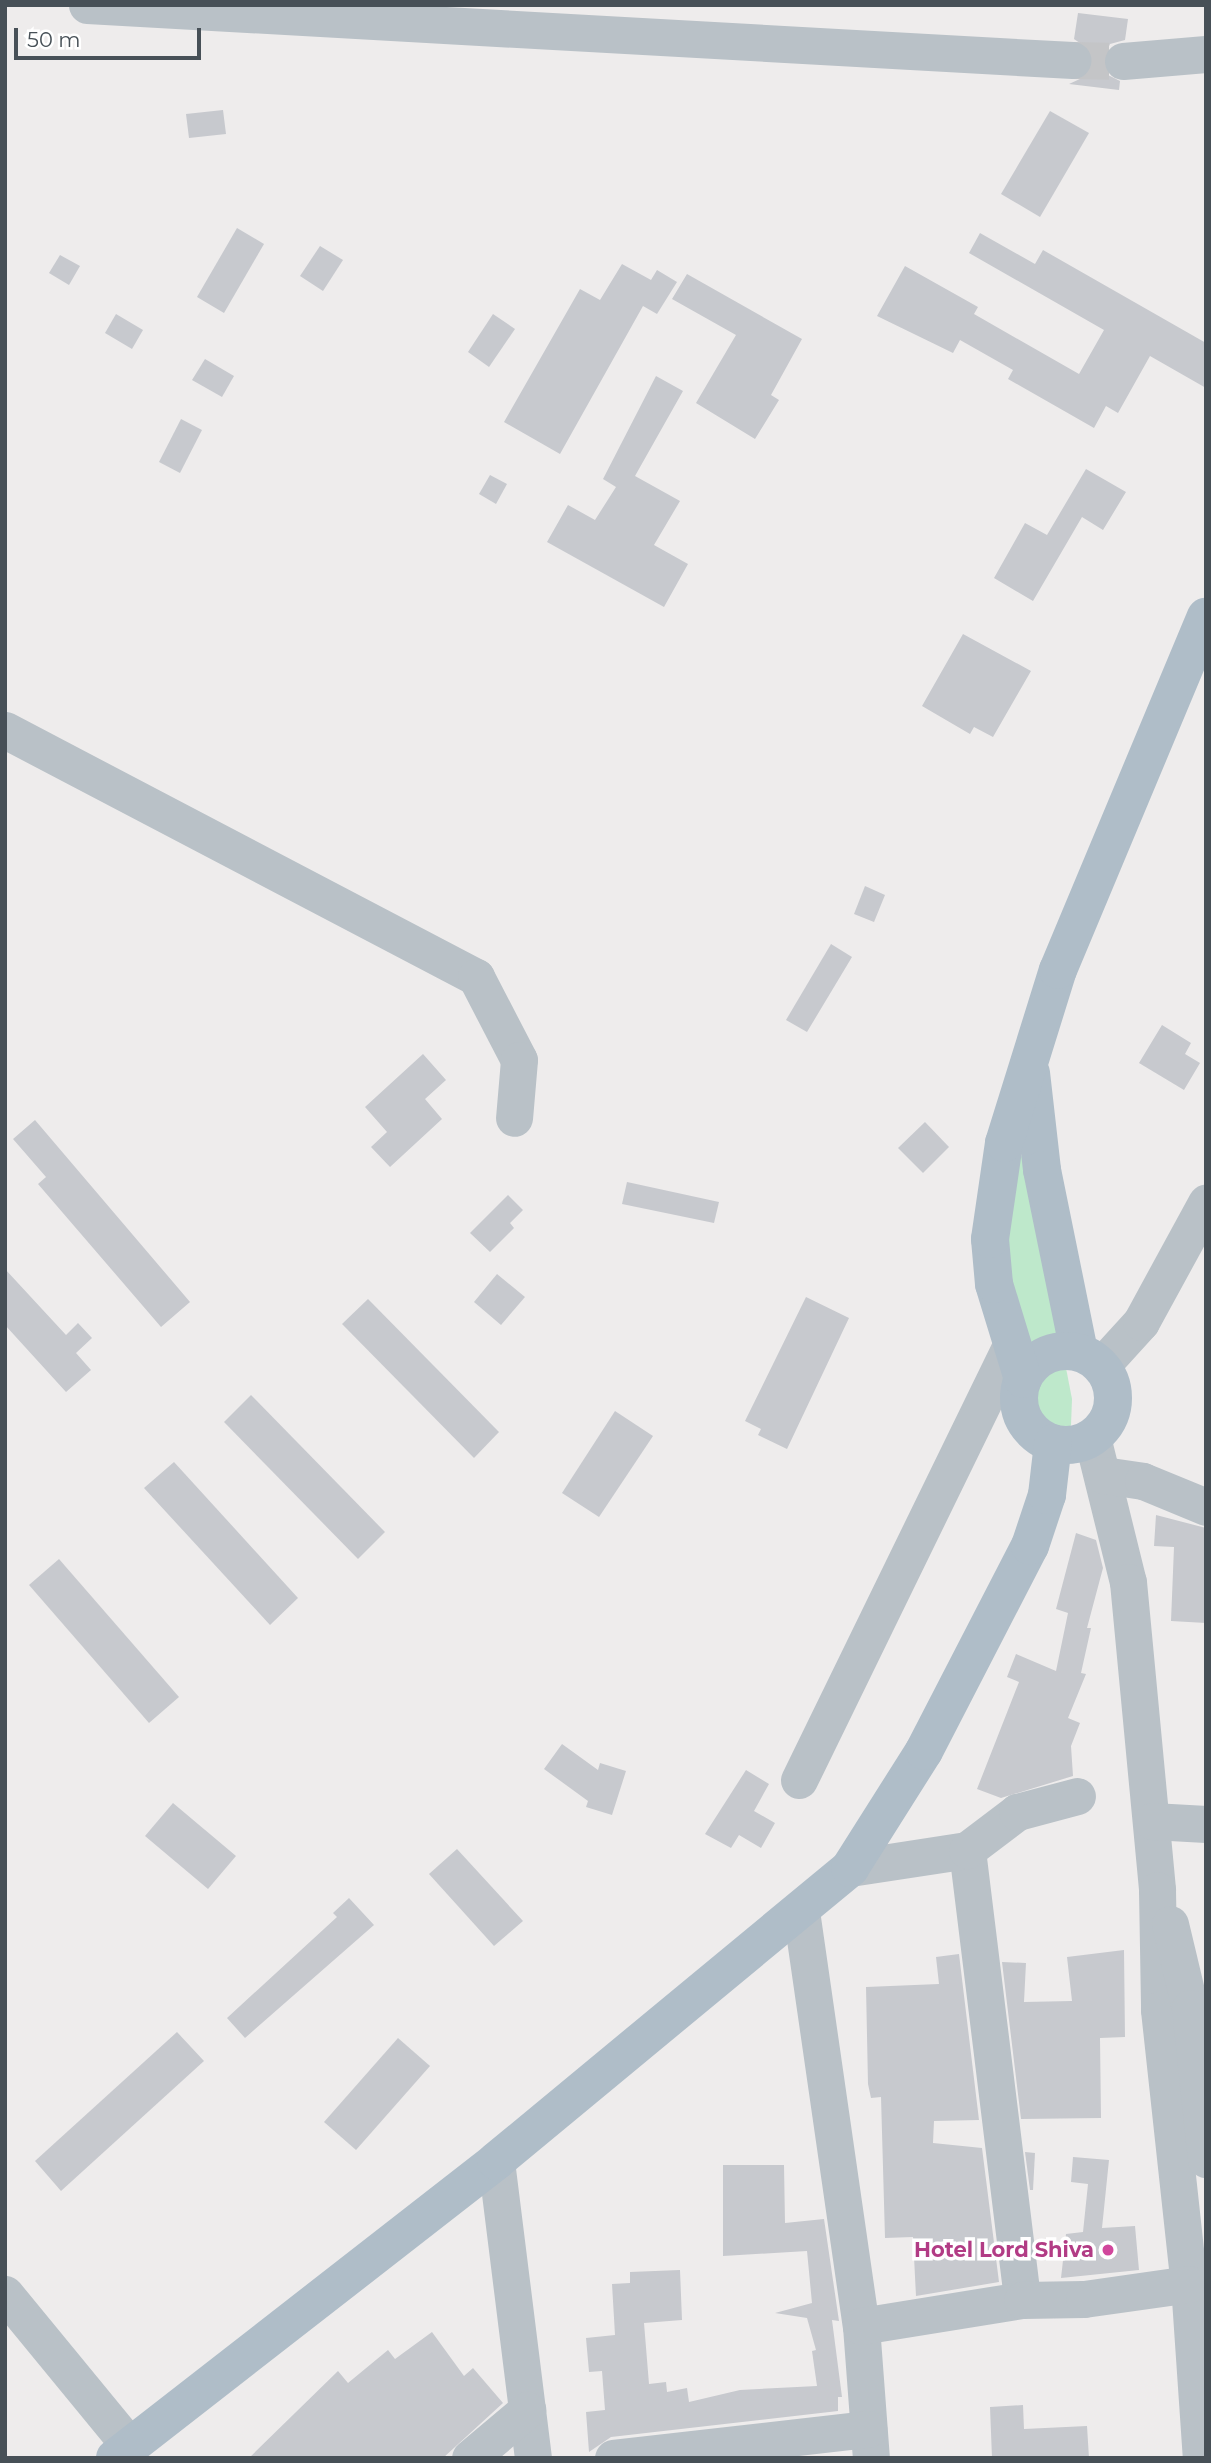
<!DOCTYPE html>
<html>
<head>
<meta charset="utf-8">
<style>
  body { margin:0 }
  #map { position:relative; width:1211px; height:2463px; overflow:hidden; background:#eeecec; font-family:Montserrat,sans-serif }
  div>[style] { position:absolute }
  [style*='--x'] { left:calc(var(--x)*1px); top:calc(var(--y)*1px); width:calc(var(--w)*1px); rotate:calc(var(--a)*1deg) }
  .green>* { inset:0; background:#bee8cb }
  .building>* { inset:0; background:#c7c9ce }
  .minor-tunnel>* { height:37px; margin-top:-18.5px; transform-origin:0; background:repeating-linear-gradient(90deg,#c4c5c7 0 37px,transparent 0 55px) }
  .minor>* { height:37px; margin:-18.5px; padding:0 18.5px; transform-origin:18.5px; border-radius:18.5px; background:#b9c1c7 }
  .major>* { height:38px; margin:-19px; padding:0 19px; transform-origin:19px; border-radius:19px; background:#afbdc8 }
  .major>.ring { margin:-19px; padding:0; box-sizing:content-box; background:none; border:38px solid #afbdc8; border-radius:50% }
  .dots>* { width:19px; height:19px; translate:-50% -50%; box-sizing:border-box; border:4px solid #fff; border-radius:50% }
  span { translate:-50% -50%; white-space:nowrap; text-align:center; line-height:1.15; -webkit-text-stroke:7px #fff; paint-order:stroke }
  .hotel-label { font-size:21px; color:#b23c85; font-weight:700 }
  .right { translate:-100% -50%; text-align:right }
  .frame { position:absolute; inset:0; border:7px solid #475057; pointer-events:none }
  .scale { position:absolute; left:14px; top:28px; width:187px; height:32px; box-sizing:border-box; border:4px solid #475057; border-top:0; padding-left:9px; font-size:21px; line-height:24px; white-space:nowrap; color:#475057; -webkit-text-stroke:5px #fff; paint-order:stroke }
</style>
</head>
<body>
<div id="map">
  <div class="green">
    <i style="clip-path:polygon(1006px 1139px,1026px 1161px,1072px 1399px,1071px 1425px,1057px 1445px,1036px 1419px,998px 1227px)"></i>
  </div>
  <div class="building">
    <i style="clip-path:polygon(1078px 13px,1128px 19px,1125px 40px,1110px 44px,1102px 62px,1106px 74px,1120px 81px,1119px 90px,1069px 84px,1082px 78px,1093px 62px,1090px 50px,1074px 39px)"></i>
    <i style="clip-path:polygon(223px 110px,226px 134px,189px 138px,186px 114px)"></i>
    <i style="clip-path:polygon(1050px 111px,1089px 133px,1040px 217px,1001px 194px)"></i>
    <i style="clip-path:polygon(237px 228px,264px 244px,224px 313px,197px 297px)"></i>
    <i style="clip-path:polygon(980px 233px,1035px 264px,1043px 250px,1206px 343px,1206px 388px,1150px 356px,1118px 413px,1106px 406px,1094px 428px,1008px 379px,1013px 370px,960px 340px,953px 353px,877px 316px,905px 266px,978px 307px,974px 314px,1079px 374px,1104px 330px,969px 253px)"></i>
    <i style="clip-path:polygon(320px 246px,343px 260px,323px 291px,300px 276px)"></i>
    <i style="clip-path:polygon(60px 255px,80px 266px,69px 285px,49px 273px)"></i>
    <i style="clip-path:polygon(622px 264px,651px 280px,657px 270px,677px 282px,657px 314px,643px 306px,560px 454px,504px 422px,580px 289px,600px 300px)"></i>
    <i style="clip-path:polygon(687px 274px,802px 339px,771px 395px,779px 400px,755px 439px,696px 403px,736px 335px,672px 299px)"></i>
    <i style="clip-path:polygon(116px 314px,143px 330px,132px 349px,105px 333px)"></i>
    <i style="clip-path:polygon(493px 314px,515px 329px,489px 367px,468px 352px)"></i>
    <i style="clip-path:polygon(205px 359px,234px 376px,222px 397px,192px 380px)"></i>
    <i style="clip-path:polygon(656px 376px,683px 391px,635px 476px,680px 501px,654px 545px,688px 564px,664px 607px,547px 542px,568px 505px,595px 520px,616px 487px,603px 479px)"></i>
    <i style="clip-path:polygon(181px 419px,202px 430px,180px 473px,159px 462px)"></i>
    <i style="clip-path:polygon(1086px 469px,1126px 492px,1103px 530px,1082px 517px,1033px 601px,994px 578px,1025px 523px,1047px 535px)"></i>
    <i style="clip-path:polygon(490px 475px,507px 484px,496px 504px,479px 494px)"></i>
    <i style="clip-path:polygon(963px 634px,1031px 671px,993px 737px,974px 727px,970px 734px,922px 706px)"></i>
    <i style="clip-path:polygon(865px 886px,885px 895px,874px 922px,854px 914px)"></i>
    <i style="clip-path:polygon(831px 944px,852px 957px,807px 1032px,786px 1020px)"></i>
    <i style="clip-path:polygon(1162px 1025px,1191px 1043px,1185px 1054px,1200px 1063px,1184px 1090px,1139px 1063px)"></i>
    <i style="clip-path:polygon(423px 1054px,446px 1080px,425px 1099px,442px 1119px,390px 1167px,371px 1147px,387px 1132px,365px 1107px)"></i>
    <i style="clip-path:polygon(35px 1120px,190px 1302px,161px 1327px,38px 1184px,46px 1177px,13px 1139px)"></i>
    <i style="clip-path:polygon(925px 1122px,949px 1147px,923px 1173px,898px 1148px)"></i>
    <i style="clip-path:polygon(627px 1182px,719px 1202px,714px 1223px,622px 1204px)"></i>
    <i style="clip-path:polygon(508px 1195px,523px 1210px,510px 1223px,514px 1228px,490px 1252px,470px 1233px)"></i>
    <i style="clip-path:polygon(5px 1269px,66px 1335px,78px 1323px,92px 1338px,76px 1353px,91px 1370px,66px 1392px,5px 1325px)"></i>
    <i style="clip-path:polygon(497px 1274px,525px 1297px,501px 1325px,474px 1302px)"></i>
    <i style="clip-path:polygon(806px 1297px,849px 1318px,787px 1449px,758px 1435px,761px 1429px,745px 1421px)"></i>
    <i style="clip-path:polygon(368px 1299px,499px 1432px,474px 1458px,342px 1324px)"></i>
    <i style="clip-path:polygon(251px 1395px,385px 1532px,358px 1559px,224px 1422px)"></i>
    <i style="clip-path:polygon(615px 1411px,653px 1436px,599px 1517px,562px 1493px)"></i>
    <i style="clip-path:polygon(174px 1462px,298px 1598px,270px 1625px,144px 1488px)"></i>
    <i style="clip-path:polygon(1156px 1515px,1206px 1528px,1206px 1623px,1171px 1621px,1174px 1547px,1154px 1546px)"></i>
    <i style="clip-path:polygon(1076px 1533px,1096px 1540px,1103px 1568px,1087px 1628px,1091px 1628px,1081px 1673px,1086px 1674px,1068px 1718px,1080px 1723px,1071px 1746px,1073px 1776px,1001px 1798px,977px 1789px,1019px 1682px,1007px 1677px,1016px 1654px,1056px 1671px,1068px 1613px,1056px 1609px)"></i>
    <i style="clip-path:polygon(59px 1559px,179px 1697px,149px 1723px,29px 1585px)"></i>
    <i style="clip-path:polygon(562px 1744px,598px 1770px,600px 1763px,626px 1771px,612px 1815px,586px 1807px,588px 1801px,544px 1769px)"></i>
    <i style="clip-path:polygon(746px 1770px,769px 1784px,754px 1811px,775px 1823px,761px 1848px,739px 1835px,731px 1848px,705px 1834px)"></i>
    <i style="clip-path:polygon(173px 1803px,236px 1856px,208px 1889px,145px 1836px)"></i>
    <i style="clip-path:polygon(457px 1849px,523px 1921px,494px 1946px,429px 1874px)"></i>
    <i style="clip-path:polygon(349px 1898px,374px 1925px,245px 2038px,227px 2018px,337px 1917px,333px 1913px)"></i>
    <i style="clip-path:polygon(1124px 1950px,1125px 2037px,1100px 2038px,1101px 2118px,1021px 2119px,1002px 1962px,1026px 1963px,1024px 2002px,1072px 2001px,1067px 1957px)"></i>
    <i style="clip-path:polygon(959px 1954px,979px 2120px,934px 2121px,933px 2143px,982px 2148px,999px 2282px,916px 2296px,913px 2237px,885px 2238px,881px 2097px,871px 2098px,868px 2084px,866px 1987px,939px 1984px,936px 1957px)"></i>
    <i style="clip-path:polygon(177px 2032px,204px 2061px,61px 2191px,35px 2161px)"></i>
    <i style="clip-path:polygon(398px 2038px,430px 2066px,356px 2150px,324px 2122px)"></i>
    <i style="clip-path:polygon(1025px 2152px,1035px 2153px,1033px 2190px,1030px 2190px)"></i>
    <i style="clip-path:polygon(1073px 2157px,1109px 2160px,1102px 2228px,1135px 2226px,1139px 2270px,1061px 2278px,1066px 2234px,1083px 2232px,1088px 2184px,1071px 2182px)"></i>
    <i style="clip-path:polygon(723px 2165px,784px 2165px,785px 2223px,824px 2219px,839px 2321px,832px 2320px,842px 2397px,838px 2397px,838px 2411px,611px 2437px,589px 2452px,586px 2412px,605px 2410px,602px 2371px,589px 2372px,586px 2338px,615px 2335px,612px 2284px,630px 2283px,630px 2272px,680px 2270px,682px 2320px,644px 2323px,649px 2384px,666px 2382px,667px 2392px,687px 2388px,689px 2402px,740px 2390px,817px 2386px,812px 2351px,816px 2350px,807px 2318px,775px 2313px,812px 2303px,807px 2251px,723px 2256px)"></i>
    <i style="clip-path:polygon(432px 2332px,464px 2376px,473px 2368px,503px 2403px,443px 2458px,249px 2458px,338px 2371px,348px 2383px,388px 2350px,395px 2359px)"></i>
    <i style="clip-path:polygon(1023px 2405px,1024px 2429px,1087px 2426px,1089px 2458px,992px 2458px,990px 2407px)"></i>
  </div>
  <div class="minor-tunnel">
    <i style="--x:1072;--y:60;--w:51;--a:1.1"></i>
  </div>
  <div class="minor">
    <i style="--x:87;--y:5;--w:987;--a:3.2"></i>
    <i style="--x:1123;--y:61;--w:83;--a:-4.8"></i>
    <i style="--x:5;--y:730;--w:532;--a:27.67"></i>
    <i style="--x:476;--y:977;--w:93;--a:62.6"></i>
    <i style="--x:519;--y:1060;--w:58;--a:94.9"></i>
    <i style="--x:1101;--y:1366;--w:59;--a:-47.7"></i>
    <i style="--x:1141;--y:1322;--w:136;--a:-61.4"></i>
    <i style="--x:1092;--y:1437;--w:149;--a:76.1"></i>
    <i style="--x:1128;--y:1582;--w:309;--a:84.6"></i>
    <i style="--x:1157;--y:1890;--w:120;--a:89"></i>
    <i style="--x:1159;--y:2010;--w:276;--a:83.8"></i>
    <i style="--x:1189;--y:2284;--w:174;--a:86.1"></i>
    <i style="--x:1103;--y:1475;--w:40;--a:8.5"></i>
    <i style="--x:1143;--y:1481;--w:68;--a:22.4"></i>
    <i style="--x:799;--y:1780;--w:483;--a:-64"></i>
    <i style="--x:1152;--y:1821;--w:54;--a:3.2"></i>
    <i style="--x:967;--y:1850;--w:453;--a:83"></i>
    <i style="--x:850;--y:1868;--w:118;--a:-8.7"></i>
    <i style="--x:967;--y:1850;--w:63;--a:-37.2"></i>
    <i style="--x:1017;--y:1812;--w:62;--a:-14.9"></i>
    <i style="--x:801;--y:1911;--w:419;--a:81.8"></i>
    <i style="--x:861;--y:2326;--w:132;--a:85.7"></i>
    <i style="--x:1170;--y:1924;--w:86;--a:76.6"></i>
    <i style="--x:1190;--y:2008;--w:152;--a:84"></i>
    <i style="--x:496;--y:2161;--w:299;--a:82.9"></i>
    <i style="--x:5;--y:2294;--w:197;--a:50.6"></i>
    <i style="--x:861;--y:2326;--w:163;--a:-9.2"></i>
    <i style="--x:1022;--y:2300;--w:62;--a:-0.9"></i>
    <i style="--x:1084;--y:2299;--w:106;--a:-8.1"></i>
    <i style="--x:470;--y:2458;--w:75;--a:-40.1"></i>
    <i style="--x:613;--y:2458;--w:257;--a:-6.5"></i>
  </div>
  <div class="major">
    <i style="--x:1031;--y:1073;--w:98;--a:83.5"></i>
    <i style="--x:1042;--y:1170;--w:186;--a:78.5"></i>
    <i class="ring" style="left:1019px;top:1351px;width:56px;height:56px"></i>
    <i style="--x:1023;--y:1379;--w:99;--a:-107"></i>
    <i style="--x:994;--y:1284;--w:45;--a:-95.1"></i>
    <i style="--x:990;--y:1239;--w:97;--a:-81.7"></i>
    <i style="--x:1004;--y:1143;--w:181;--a:-72.7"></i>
    <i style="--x:1058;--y:970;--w:383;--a:-67.3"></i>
    <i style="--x:115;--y:2458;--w:483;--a:-37.9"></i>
    <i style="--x:496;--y:2161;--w:460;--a:-39.6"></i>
    <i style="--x:850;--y:1868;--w:138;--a:-57.7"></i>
    <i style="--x:924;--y:1751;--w:231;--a:-62.7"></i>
    <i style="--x:1030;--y:1546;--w:54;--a:-71.6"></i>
    <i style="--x:1047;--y:1495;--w:52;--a:-83.4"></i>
  </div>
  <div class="dots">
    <i style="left:1108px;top:2250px;background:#d1479c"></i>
  </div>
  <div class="hotel-label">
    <span class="right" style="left:1094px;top:2250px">Hotel Lord Shiva</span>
  </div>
  <div class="frame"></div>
  <div class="scale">50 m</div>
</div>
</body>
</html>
